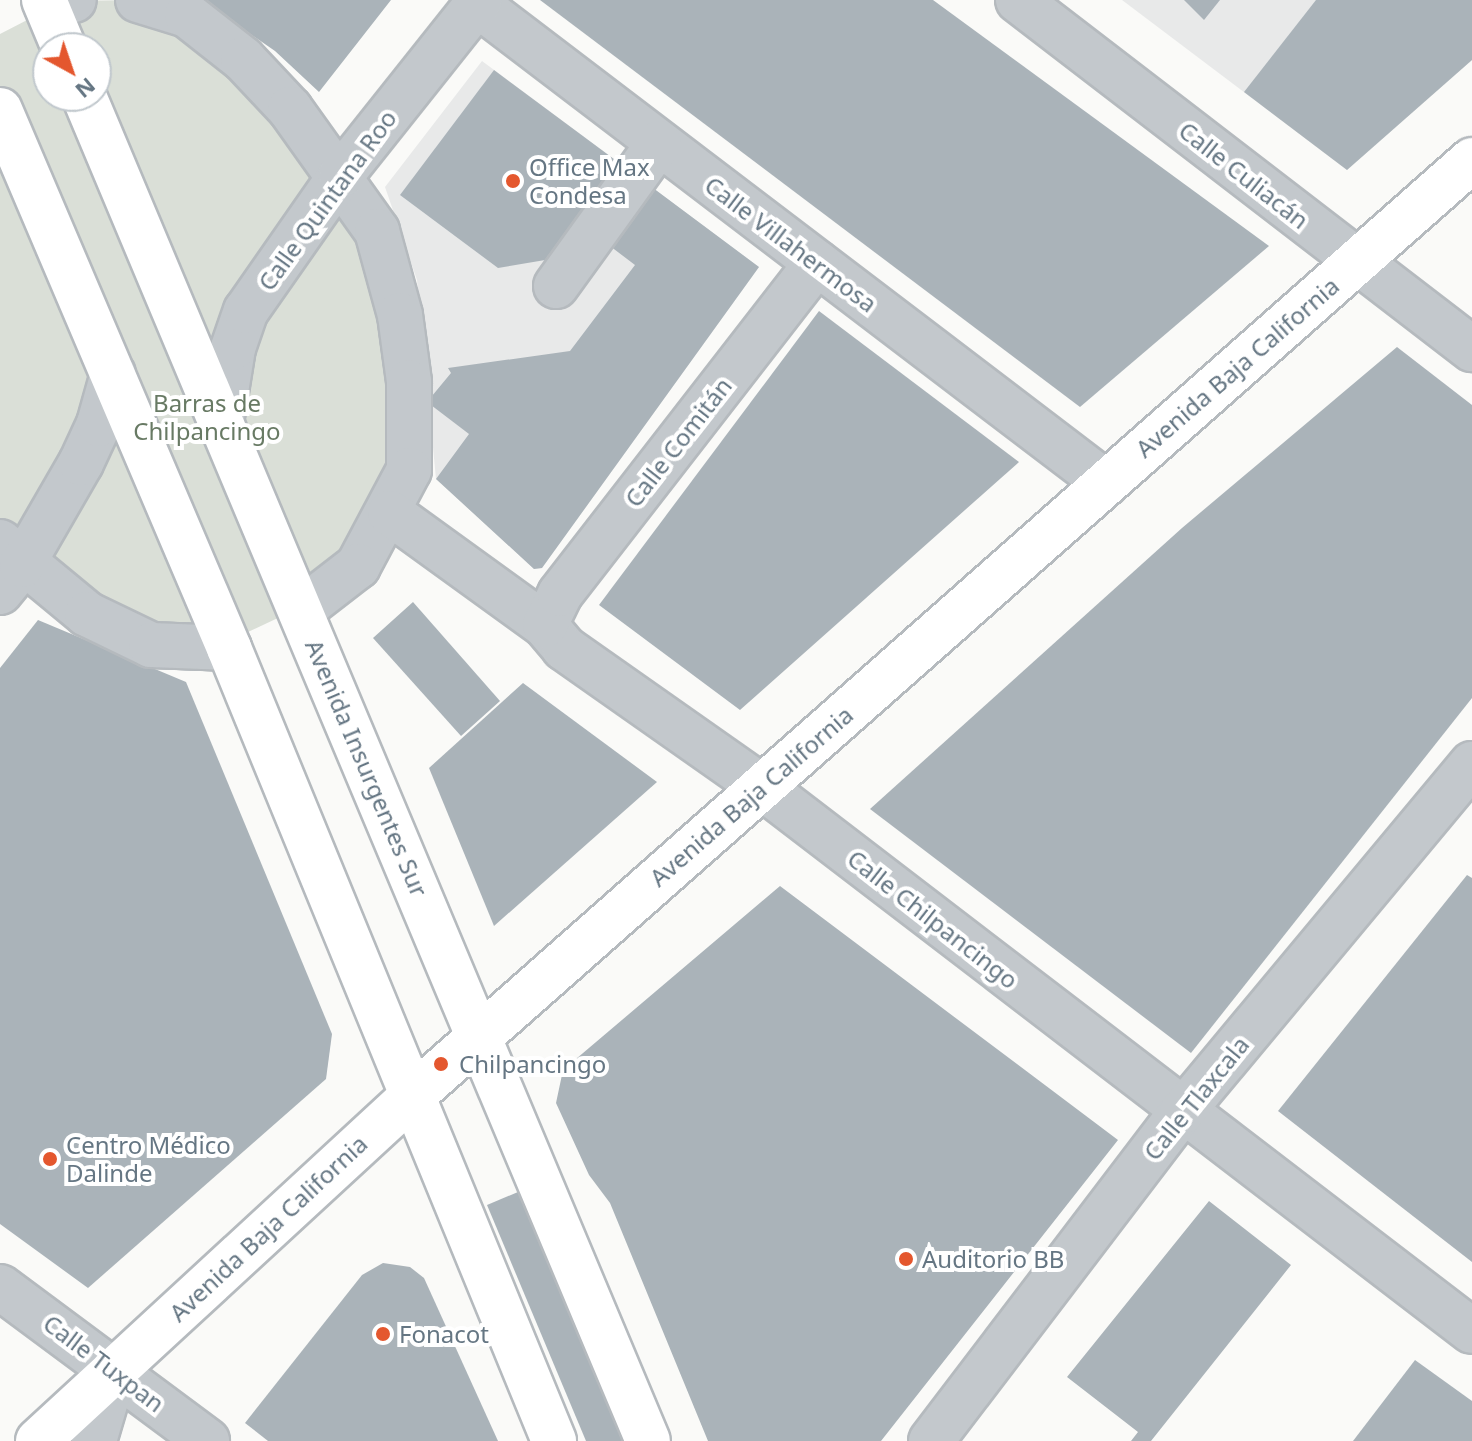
<!DOCTYPE html>
<html>
<head>
<meta charset="utf-8">
<style>
  body { margin:0 }
  #map { position:relative; width:1472px; height:1441px; overflow:hidden; background:#fafaf8; font-family:"Noto Sans",sans-serif }
  div>[style] { position:absolute }
  [style*='--x'] { left:calc(var(--x)*1px); top:calc(var(--y)*1px); width:calc(var(--w)*1px); rotate:calc(var(--a)*1deg) }
  .built>* { inset:0; background:#e8e9e9 }
  .green>* { inset:0; background:#dadfd7 }
  .building>* { inset:0; background:#aab3b9 }
  .roads { filter:drop-shadow(2px 0 #b5babe) drop-shadow(-2px 0 #b5babe) drop-shadow(0 2px #b5babe) drop-shadow(0 -2px #b5babe) }
  .minor>* { height:44px; margin:-22px; padding:0 22px; transform-origin:22px; border-radius:22px; background:#c3c8cc }
  .major>* { height:44px; margin:-22px; padding:0 22px; transform-origin:22px; border-radius:22px; background:#fff }
  .dots>* { width:22px; height:22px; translate:-50% -50%; box-sizing:border-box; border:4px solid #fff; border-radius:50% }
  span { translate:-50% -50%; white-space:nowrap; text-align:center; line-height:1.15; -webkit-text-stroke:8px #fff; paint-order:stroke }
  .poi-label { font-size:24px; color:#657683 }
  .left { translate:0 -50%; text-align:left }
  .street-label { font-size:24px; color:#657683 }
  .park-label { font-size:24px; color:#687a64 }
  .north { position:absolute; left:32px; top:32px; width:80px; height:80px; box-sizing:border-box; background:#fff; border:2px solid #c1c8cd; border-radius:50%; rotate:140deg; font-size:22px; font-weight:700; line-height:32px; text-align:center; color:#657683 }
  .north::after { content:''; display:block; margin:auto; width:28px; height:36px; background:#e4572e; clip-path:polygon(50% 0,100% 100%,50% 72%,0 100%) }
</style>
</head>
<body>
<div id="map">
  <div class="built">
    <i style="clip-path:polygon(1122px 0,1472px 0,1472px 60px,1347px 170px)"></i>
    <i style="clip-path:polygon(482px 61px,759px 267px,542px 568px,534px 569px,436px 479px,417px 280px,385px 187px)"></i>
  </div>
  <div class="green">
    <i style="clip-path:polygon(evenodd,138px 0,165px 8px,354px 196px,422px 479px,280px 617px,212px 649px,151px 645px,0 539px,0 34px,64px 1px,138px 0,48px 48px,96px 48px,96px 96px,48px 96px,48px 48px)"></i>
  </div>
  <div class="building">
    <i style="clip-path:polygon(201px 0,391px 0,319px 92px,275px 51px)"></i>
    <i style="clip-path:polygon(540px 0,933px 0,1269px 246px,1080px 407px)"></i>
    <i style="clip-path:polygon(1184px 0,1220px 0,1204px 20px)"></i>
    <i style="clip-path:polygon(1316px 0,1472px 0,1472px 60px,1347px 170px,1244px 92px)"></i>
    <i style="clip-path:polygon(494px 70px,626px 168px,557px 258px,498px 268px,400px 195px)"></i>
    <i style="clip-path:polygon(645px 182px,759px 267px,542px 568px,534px 569px,436px 479px,469px 434px,427px 402px,451px 373px,448px 368px,570px 351px,635px 265px,606px 243px)"></i>
    <i style="clip-path:polygon(819px 311px,1019px 462px,740px 710px,599px 605px)"></i>
    <i style="clip-path:polygon(1397px 347px,1472px 405px,1472px 698px,1191px 1053px,870px 809px,1182px 528px)"></i>
    <i style="clip-path:polygon(413px 602px,500px 701px,461px 736px,373px 638px)"></i>
    <i style="clip-path:polygon(38px 620px,186px 682px,332px 1034px,326px 1079px,88px 1288px,0 1224px,0 668px)"></i>
    <i style="clip-path:polygon(523px 683px,657px 782px,494px 926px,429px 768px)"></i>
    <i style="clip-path:polygon(1467px 875px,1472px 878px,1472px 1262px,1278px 1111px)"></i>
    <i style="clip-path:polygon(780px 886px,1118px 1140px,881px 1441px,708px 1441px,610px 1203px,589px 1175px,556px 1103px,563px 1070px)"></i>
    <i style="clip-path:polygon(518px 1192px,623px 1441px,586px 1441px,487px 1205px)"></i>
    <i style="clip-path:polygon(1209px 1201px,1291px 1265px,1151px 1441px,1131px 1441px,1138px 1432px,1067px 1377px)"></i>
    <i style="clip-path:polygon(383px 1263px,410px 1267px,424px 1278px,498px 1441px,268px 1441px,245px 1423px,362px 1275px)"></i>
    <i style="clip-path:polygon(1415px 1360px,1472px 1401px,1472px 1441px,1353px 1441px)"></i>
  </div>
  <div class="roads">
    <div class="minor">
      <i style="--x:138;--y:0;--w:51;--a:17"></i>
      <i style="--x:187;--y:15;--w:71;--a:38.2"></i>
      <i style="--x:243;--y:59;--w:69;--a:46.8"></i>
      <i style="--x:290;--y:109;--w:150;--a:54.5"></i>
      <i style="--x:377;--y:231;--w:87;--a:74.7"></i>
      <i style="--x:400;--y:315;--w:68;--a:82.3"></i>
      <i style="--x:409;--y:382;--w:88;--a:90"></i>
      <i style="--x:409;--y:470;--w:109;--a:118"></i>
      <i style="--x:358;--y:566;--w:72;--a:142.3"></i>
      <i style="--x:1018;--y:0;--w:573;--a:37.55"></i>
      <i style="--x:46;--y:4;--w:28;--a:-8"></i>
      <i style="--x:477;--y:4;--w:791;--a:37.29"></i>
      <i style="--x:556;--y:286;--w:176;--a:-54.2"></i>
      <i style="--x:221;--y:423;--w:76;--a:-80.9"></i>
      <i style="--x:233;--y:348;--w:39;--a:-71"></i>
      <i style="--x:246;--y:311;--w:166;--a:-55.1"></i>
      <i style="--x:341;--y:175;--w:223;--a:-51.5"></i>
      <i style="--x:390;--y:513;--w:191;--a:35.9"></i>
      <i style="--x:545;--y:625;--w:30;--a:50"></i>
      <i style="--x:564;--y:648;--w:242;--a:35.1"></i>
      <i style="--x:762;--y:787;--w:894;--a:37.46"></i>
      <i style="--x:0;--y:542;--w:113;--a:39.6"></i>
      <i style="--x:87;--y:614;--w:71;--a:25.8"></i>
      <i style="--x:151;--y:645;--w:78;--a:2.2"></i>
      <i style="--x:0;--y:592;--w:35;--a:-51"></i>
      <i style="--x:22;--y:565;--w:118;--a:-60"></i>
      <i style="--x:81;--y:463;--w:43;--a:-65.2"></i>
      <i style="--x:99;--y:424;--w:52;--a:-74.4"></i>
      <i style="--x:545;--y:625;--w:34;--a:-64"></i>
      <i style="--x:560;--y:594;--w:419;--a:-52.2"></i>
      <i style="--x:0;--y:1287;--w:258;--a:36.6"></i>
      <i style="--x:94;--y:1441;--w:74;--a:-73.5"></i>
      <i style="--x:931;--y:1441;--w:414;--a:-52.7"></i>
      <i style="--x:1182;--y:1112;--w:453;--a:-50.2"></i>
    </div>
    <div class="major">
      <i style="--x:44;--y:0;--w:52;--a:67.4"></i>
      <i style="--x:84;--y:96;--w:1458;--a:67.25"></i>
      <i style="--x:0;--y:110;--w:585;--a:66.94"></i>
      <i style="--x:229;--y:648;--w:857;--a:67.71"></i>
      <i style="--x:38;--y:1441;--w:506;--a:-42.68"></i>
      <i style="--x:410;--y:1098;--w:1417;--a:-41.45"></i>
    </div>
  </div>
  <div class="dots">
    <i style="left:513px;top:181px;background:#e4572e"></i>
    <i style="left:441px;top:1064px;background:#e4572e"></i>
    <i style="left:50px;top:1159px;background:#e4572e"></i>
    <i style="left:906px;top:1259px;background:#e4572e"></i>
    <i style="left:383px;top:1334px;background:#e4572e"></i>
  </div>
  <div class="poi-label">
    <span class="left" style="left:529px;top:181px">Office Max<br>Condesa</span>
    <span class="left" style="left:459px;top:1064px">Chilpancingo</span>
    <span class="left" style="left:66px;top:1159px">Centro Médico<br>Dalinde</span>
    <span class="left" style="left:922px;top:1259px">Auditorio BB</span>
    <span class="left" style="left:399px;top:1334px">Fonacot</span>
  </div>
  <div class="street-label">
    <span style="left:1244px;top:175px;rotate:38deg">Calle Culiacán</span>
    <span style="left:327px;top:200px;rotate:-54deg">Calle Quintana Roo</span>
    <span style="left:791px;top:244px;rotate:37deg">Calle Villahermosa</span>
    <span style="left:1237px;top:367px;rotate:-41deg">Avenida Baja California</span>
    <span style="left:678px;top:442px;rotate:-52deg">Calle Comitán</span>
    <span style="left:367px;top:768px;rotate:67deg">Avenida Insurgentes Sur</span>
    <span style="left:751px;top:796px;rotate:-41deg">Avenida Baja California</span>
    <span style="left:933px;top:919px;rotate:38deg">Calle Chilpancingo</span>
    <span style="left:1196px;top:1098px;rotate:-51deg">Calle Tlaxcala</span>
    <span style="left:268px;top:1228px;rotate:-43deg">Avenida Baja California</span>
    <span style="left:104px;top:1363px;rotate:37deg">Calle Tuxpan</span>
  </div>
  <div class="park-label">
    <span style="left:207px;top:417px">Barras de<br>Chilpancingo</span>
  </div>
  <div class="north">N</div>
</div>
</body>
</html>
